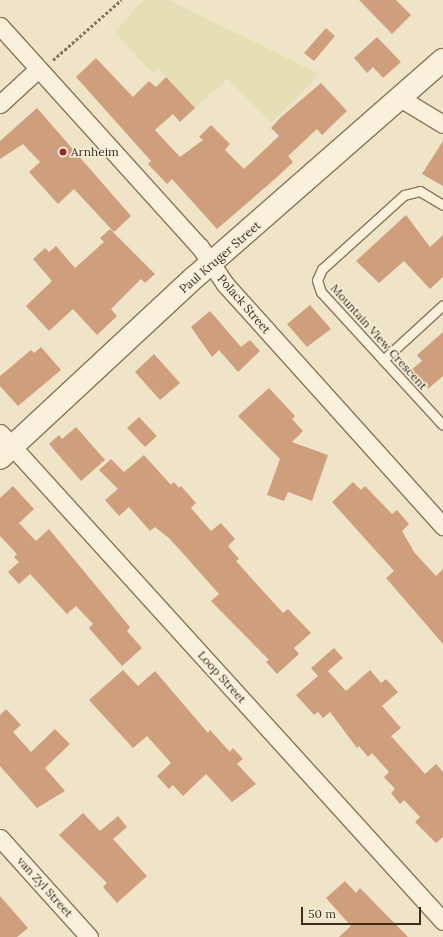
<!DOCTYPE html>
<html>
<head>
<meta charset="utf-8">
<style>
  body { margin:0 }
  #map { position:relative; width:443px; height:937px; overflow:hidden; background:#f0e4c8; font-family:Lora,serif }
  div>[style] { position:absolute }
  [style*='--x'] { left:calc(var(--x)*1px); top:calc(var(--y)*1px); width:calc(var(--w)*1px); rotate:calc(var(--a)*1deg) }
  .farmland>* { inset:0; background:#e6deb5 }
  .building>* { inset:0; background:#cf9f7d }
  .path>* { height:2.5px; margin-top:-1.25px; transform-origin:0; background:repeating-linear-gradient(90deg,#8d765c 0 3px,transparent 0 5px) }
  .roads { filter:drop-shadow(1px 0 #8d765c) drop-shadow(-1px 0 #8d765c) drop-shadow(0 1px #8d765c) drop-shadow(0 -1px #8d765c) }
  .lane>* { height:9px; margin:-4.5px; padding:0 4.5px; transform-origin:4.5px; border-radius:4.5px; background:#faf1dc }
  .street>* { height:17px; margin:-8.5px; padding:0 8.5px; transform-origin:8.5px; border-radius:8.5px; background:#faf1dc }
  .secondary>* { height:22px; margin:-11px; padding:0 11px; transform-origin:11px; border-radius:11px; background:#faf1dc }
  .dots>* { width:11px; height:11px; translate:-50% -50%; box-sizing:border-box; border:2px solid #f7eed8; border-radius:50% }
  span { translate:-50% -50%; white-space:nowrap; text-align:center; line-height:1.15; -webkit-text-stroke:3px #f7eed8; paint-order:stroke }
  .poi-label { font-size:12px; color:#3d2e20 }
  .left { translate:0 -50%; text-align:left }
  .street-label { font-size:12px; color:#3d2e20 }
  .scale { position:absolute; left:301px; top:907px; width:120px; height:18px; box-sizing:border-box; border:2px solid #3d2e20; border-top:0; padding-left:5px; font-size:12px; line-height:14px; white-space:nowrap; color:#3d2e20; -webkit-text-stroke:3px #f7eed8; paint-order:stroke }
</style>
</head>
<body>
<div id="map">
  <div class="farmland">
    <i style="clip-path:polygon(144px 0,168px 0,320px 74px,271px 123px,227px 79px,195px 108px,158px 68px,154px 74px,114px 32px)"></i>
  </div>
  <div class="building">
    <i style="clip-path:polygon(359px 0,396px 0,411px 15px,392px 34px)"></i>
    <i style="clip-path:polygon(326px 28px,335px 36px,314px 61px,304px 53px)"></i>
    <i style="clip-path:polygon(377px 37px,401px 62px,383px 78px,373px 67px,367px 73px,354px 58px)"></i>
    <i style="clip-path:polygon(96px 58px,133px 97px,149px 81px,156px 87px,166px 77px,195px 108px,180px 122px,173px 114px,155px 130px,180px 157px,203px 140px,199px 137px,211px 125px,230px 144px,225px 150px,244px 169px,279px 136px,271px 128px,280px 118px,321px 83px,347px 111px,322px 135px,317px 129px,288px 156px,293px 162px,275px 179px,217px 229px,172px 179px,167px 184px,148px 164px,151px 161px,76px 77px)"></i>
    <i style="clip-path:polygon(37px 108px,131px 216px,114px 232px,74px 189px,58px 204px,29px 172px,40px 162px,23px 144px,0 159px,0 141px)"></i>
    <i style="clip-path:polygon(443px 141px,443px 186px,422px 174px)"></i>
    <i style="clip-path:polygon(406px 215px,430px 247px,443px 235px,443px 277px,430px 289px,404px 261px,379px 283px,356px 261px)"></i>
    <i style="clip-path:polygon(110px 229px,155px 274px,145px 283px,141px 279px,111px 309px,117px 316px,97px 335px,73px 309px,49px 331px,26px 306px,52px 281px,33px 259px,45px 248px,49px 252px,56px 246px,75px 268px,104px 242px,100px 238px)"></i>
    <i style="clip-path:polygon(310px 305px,331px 329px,307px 347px,287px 324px)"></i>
    <i style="clip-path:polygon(210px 311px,241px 347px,250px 340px,260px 351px,238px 372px,219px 350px,212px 357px,191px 327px)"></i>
    <i style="clip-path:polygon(443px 332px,443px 376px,428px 389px,411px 370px,422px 361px,417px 355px)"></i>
    <i style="clip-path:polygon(41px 347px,61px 370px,18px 406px,0 386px,0 376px,31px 350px,34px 353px)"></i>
    <i style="clip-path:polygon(154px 354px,180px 383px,160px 400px,135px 372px)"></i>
    <i style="clip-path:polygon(269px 388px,295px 416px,292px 419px,303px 431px,292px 442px,328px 455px,312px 501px,288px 492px,284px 501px,267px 495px,280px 459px,238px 416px)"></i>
    <i style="clip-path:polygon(139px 417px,157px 436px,145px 447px,127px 428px)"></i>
    <i style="clip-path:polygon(76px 427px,105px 460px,81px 481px,49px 444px,59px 435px,62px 439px)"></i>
    <i style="clip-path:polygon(144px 455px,171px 485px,174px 482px,179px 488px,181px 486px,196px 503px,191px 508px,211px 531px,221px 523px,235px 539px,228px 546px,239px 559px,236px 561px,283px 613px,288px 609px,311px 633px,294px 648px,299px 654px,277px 674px,266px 662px,269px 660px,211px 601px,219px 594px,170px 539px,155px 527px,150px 531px,129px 507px,119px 516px,105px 500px,118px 489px,99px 470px,111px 459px,124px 472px)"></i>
    <i style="clip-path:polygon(353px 482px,361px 490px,365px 486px,392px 514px,397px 510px,409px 524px,402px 531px,414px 552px,436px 576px,443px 569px,443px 644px,386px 578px,394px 571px,332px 502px)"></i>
    <i style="clip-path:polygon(13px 486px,34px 509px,19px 523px,36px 541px,49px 529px,130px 627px,127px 631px,142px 648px,122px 666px,89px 628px,93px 624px,76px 606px,67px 614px,30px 574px,19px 584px,8px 572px,19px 562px,14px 557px,17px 554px,0 536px,0 498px)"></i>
    <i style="clip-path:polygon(334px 648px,343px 658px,328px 671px,346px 691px,370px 670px,381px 683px,386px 679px,398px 692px,382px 706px,401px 728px,391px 736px,425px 774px,436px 764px,443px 772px,443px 837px,436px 843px,415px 822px,420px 817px,404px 800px,400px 804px,391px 793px,395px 789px,384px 777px,389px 772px,372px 753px,368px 757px,359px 746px,357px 748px,330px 712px,323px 718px,318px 712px,314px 715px,296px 695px,318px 676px,311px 668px)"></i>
    <i style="clip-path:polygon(123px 670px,138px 686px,155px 671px,208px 733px,210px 730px,230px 752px,233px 748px,243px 759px,237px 764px,256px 784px,232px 802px,206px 774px,183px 796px,173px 785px,169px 789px,157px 776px,171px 763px,147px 736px,133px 748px,89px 700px)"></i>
    <i style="clip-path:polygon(6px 709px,21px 725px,13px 732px,31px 752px,55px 729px,70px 744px,45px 768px,65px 791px,37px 808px,0 766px,0 715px)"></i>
    <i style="clip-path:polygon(83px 813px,100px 831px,118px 816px,127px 827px,113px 839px,147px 876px,117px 903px,103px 887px,107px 883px,59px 835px)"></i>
    <i style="clip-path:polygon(345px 881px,356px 893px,360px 888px,408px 937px,339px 937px,351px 926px,326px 898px)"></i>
    <i style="clip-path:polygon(0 896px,28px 928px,17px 937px,0 937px)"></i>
  </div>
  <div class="path">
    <i style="--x:53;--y:60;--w:91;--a:-41.4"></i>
  </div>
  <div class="roads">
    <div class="lane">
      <i style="--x:443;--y:205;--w:27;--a:-149"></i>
      <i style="--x:420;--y:191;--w:16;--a:166"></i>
      <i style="--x:404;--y:195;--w:110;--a:137.9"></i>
      <i style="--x:322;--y:269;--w:12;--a:114"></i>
      <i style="--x:317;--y:280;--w:13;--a:72"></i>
      <i style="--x:321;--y:292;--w:180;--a:47.5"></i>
      <i style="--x:383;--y:360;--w:81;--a:-42.5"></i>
    </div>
    <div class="street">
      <i style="--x:0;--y:26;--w:298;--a:47.9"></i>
      <i style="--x:200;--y:247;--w:45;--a:56"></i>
      <i style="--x:225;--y:284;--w:326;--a:48"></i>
      <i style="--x:400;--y:98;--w:50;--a:31.2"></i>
      <i style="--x:0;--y:104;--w:52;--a:-42.6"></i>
      <i style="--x:0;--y:433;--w:659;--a:47.77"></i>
      <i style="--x:0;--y:838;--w:133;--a:48"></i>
    </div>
    <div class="secondary">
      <i style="--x:0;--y:458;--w:266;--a:-42.9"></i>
      <i style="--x:195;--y:277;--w:330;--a:-41.2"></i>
    </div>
  </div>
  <div class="dots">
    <i style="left:63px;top:152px;background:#9e2a2b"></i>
  </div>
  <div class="poi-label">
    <span class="left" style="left:71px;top:152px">Arnheim</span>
  </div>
  <div class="street-label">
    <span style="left:220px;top:257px;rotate:-41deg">Paul Kruger Street</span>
    <span style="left:244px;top:304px;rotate:49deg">Polack Street</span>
    <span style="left:379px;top:337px;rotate:48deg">Mountain View Crescent</span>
    <span style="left:222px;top:677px;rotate:48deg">Loop Street</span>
    <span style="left:45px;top:887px;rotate:48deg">van Zyl Street</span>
  </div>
  <div class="scale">50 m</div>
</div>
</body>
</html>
